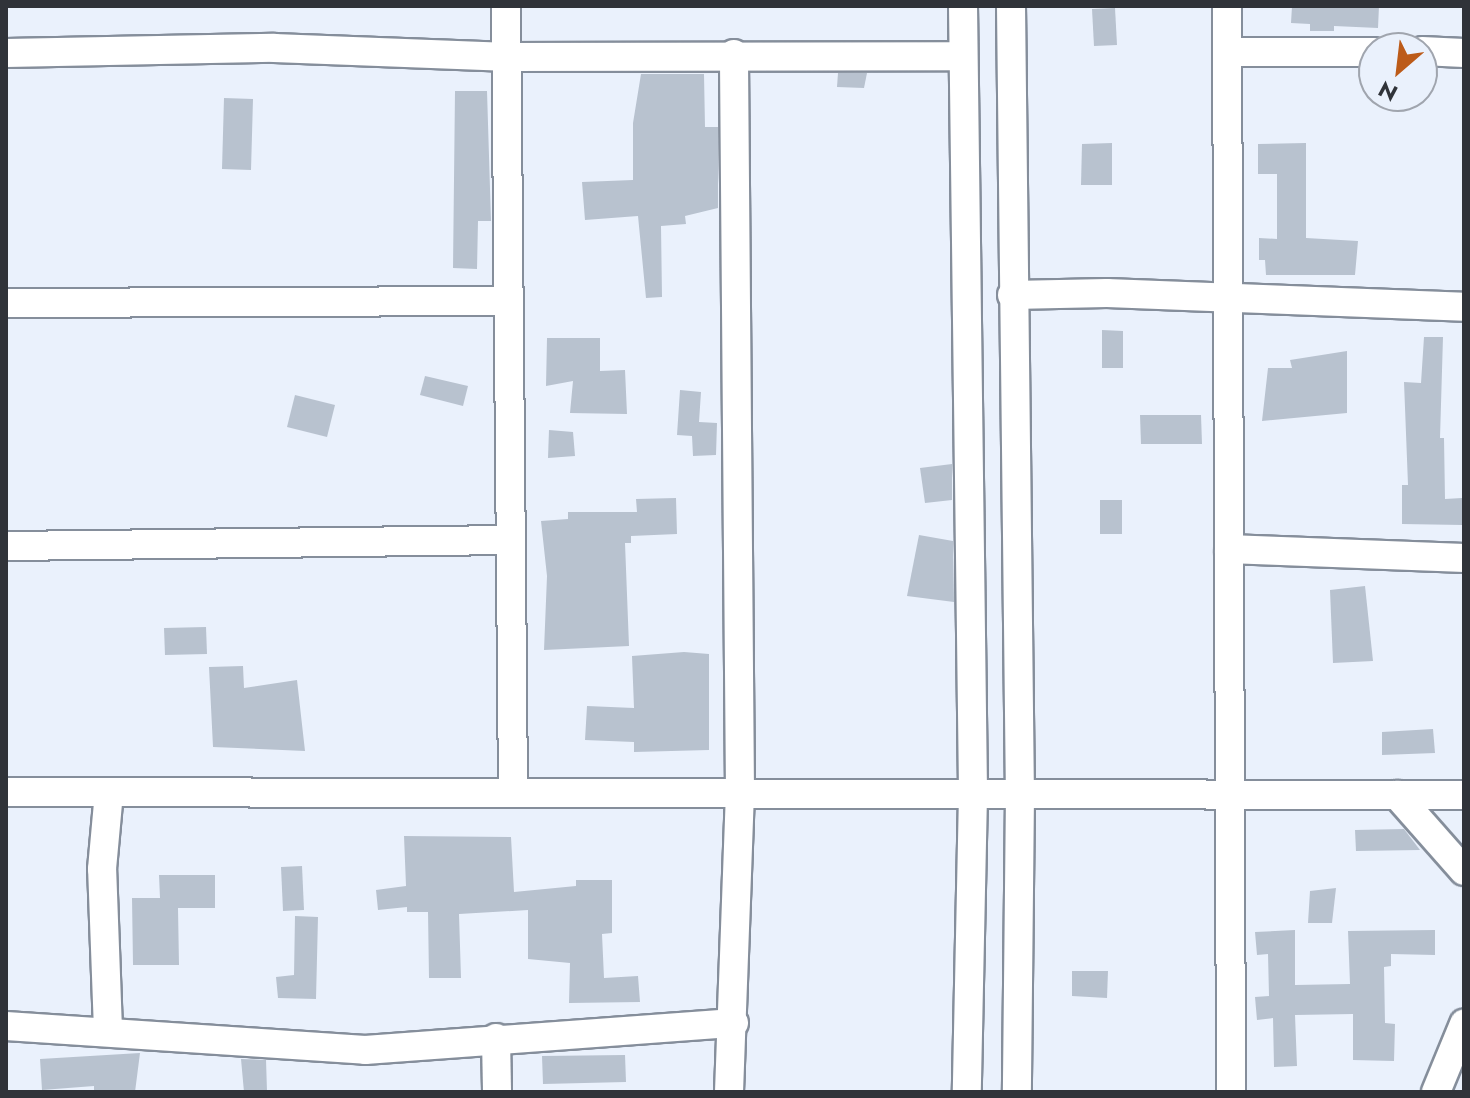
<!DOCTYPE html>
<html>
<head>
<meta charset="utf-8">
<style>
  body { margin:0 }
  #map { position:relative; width:1470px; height:1098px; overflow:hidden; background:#eaf1fc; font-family:Jost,sans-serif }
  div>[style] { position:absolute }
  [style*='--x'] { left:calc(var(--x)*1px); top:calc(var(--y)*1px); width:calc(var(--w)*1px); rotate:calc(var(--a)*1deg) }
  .building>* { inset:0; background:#b8c2cf }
  .roads { filter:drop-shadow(2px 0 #858e9b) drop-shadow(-2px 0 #858e9b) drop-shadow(0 2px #858e9b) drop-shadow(0 -2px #858e9b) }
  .street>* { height:28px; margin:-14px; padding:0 14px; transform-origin:14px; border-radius:14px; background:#fff }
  span { translate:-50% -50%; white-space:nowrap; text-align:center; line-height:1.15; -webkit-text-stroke:6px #eaf1fc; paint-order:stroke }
  .frame { position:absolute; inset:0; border:8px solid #303339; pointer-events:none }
  .north { position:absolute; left:1358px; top:32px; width:80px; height:80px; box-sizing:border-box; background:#eaf1fc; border:2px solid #a0a5ae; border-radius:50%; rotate:208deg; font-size:22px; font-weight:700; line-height:32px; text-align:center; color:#303339 }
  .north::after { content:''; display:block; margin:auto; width:28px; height:36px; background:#bc5b19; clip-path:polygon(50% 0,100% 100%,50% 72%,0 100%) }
</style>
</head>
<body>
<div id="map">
  <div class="building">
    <i style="clip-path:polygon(1292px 6px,1379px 6px,1378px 28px,1334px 26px,1334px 31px,1310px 31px,1310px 24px,1291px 23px)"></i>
    <i style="clip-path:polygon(1115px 8px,1117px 45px,1094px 46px,1092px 9px)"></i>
    <i style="clip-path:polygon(838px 73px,867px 73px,864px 88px,837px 87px)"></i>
    <i style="clip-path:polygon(641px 74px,704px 74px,705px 127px,718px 127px,718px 208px,685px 216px,686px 224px,661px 226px,662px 297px,646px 298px,638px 216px,585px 220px,582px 182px,633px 180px,633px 123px)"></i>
    <i style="clip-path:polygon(455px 91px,487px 91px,491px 221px,478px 221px,477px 269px,453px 268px)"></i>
    <i style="clip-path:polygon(224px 98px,253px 99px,251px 170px,222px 169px)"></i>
    <i style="clip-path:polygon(1112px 143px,1112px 185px,1081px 185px,1082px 144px)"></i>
    <i style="clip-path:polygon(1306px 143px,1306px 238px,1358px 241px,1355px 275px,1266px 275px,1265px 260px,1259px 260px,1259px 238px,1277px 239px,1277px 174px,1258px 174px,1258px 144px)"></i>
    <i style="clip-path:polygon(1102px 330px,1123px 331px,1123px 368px,1102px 368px)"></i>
    <i style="clip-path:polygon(1424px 337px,1443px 337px,1440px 438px,1444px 438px,1445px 499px,1462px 498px,1463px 525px,1402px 524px,1402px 485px,1408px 485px,1404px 382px,1421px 383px)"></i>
    <i style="clip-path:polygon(547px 338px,600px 338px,600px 371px,625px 370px,627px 414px,570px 413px,573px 381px,546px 386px)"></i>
    <i style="clip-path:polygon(1347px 351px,1347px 413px,1262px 421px,1268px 368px,1292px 368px,1290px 360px)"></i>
    <i style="clip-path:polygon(425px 376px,468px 386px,463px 406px,420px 395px)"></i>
    <i style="clip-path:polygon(680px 390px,701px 392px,699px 422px,717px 423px,716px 455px,693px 456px,692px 436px,677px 435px)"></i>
    <i style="clip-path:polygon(295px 395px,335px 405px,327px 437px,287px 427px)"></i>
    <i style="clip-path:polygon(1140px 415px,1201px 415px,1202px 444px,1141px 444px)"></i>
    <i style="clip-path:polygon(549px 430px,573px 432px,575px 456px,548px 458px)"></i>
    <i style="clip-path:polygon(952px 464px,952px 500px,925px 503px,920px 468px)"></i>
    <i style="clip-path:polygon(676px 498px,677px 534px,631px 536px,631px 543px,625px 543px,629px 646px,544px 650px,547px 576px,541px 521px,568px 519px,568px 512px,637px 512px,636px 499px)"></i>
    <i style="clip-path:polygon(1100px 500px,1122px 500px,1122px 534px,1100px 534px)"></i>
    <i style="clip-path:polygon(919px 535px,953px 541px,954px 602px,907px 596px)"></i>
    <i style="clip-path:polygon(1365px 586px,1373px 661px,1333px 663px,1330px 590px)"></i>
    <i style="clip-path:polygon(206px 627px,207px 654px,165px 655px,164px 628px)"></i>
    <i style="clip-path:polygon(684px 652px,709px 654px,709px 750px,634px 752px,634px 742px,585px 740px,587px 706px,634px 708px,632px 656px)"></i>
    <i style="clip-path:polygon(243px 666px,244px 688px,297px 680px,305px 751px,213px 747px,209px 667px)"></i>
    <i style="clip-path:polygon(1433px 729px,1435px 753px,1382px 755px,1382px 732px)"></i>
    <i style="clip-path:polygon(1404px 829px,1420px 850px,1356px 851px,1355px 830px)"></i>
    <i style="clip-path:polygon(404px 836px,511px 837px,514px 892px,576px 886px,576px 880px,612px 880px,612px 933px,602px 934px,604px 978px,638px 976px,640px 1002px,569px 1003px,570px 963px,528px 959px,528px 910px,459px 914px,461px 978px,429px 978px,428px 912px,407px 912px,407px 907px,378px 910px,376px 890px,406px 886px)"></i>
    <i style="clip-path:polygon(302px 866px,304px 910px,283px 911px,281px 867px)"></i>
    <i style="clip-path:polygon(159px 875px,215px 875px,215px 908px,178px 908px,179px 965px,133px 965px,132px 898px,160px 898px)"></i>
    <i style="clip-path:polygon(1336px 888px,1332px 923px,1308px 923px,1310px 891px)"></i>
    <i style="clip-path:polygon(295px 916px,318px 917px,316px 999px,278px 998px,276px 977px,294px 975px)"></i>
    <i style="clip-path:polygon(1295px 930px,1295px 985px,1350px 984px,1348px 931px,1435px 930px,1435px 955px,1391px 954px,1391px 966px,1384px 967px,1385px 1023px,1395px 1024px,1394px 1061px,1353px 1060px,1353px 1014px,1295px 1015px,1297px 1066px,1274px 1067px,1273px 1018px,1257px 1020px,1255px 997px,1269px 996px,1268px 954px,1257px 955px,1255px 932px)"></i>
    <i style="clip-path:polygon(1072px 971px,1108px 971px,1107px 998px,1072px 996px)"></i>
    <i style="clip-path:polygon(140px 1053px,135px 1092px,94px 1092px,94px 1086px,42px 1090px,40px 1059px)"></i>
    <i style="clip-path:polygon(625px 1055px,626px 1082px,543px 1084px,542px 1056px)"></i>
    <i style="clip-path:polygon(241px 1059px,266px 1060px,267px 1092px,244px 1092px)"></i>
  </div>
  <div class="roads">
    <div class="street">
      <i style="--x:506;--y:6;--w:787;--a:89.49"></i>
      <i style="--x:963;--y:6;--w:788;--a:89.27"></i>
      <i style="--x:973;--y:794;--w:298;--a:91.2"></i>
      <i style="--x:1011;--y:6;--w:788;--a:89.35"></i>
      <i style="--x:1020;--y:794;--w:298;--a:90.6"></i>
      <i style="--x:1227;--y:6;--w:1086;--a:89.79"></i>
      <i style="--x:1422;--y:51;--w:42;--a:2.7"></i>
      <i style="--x:1228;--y:52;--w:146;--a:0"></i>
      <i style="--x:6;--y:53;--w:268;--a:-1.1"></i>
      <i style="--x:274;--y:48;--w:232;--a:2.2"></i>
      <i style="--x:506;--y:57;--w:457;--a:-0.1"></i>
      <i style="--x:1012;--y:295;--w:95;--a:-1.2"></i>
      <i style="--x:1107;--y:293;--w:357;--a:2.2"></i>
      <i style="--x:6;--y:303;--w:502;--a:-0.23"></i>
      <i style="--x:6;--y:546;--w:504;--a:-0.68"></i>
      <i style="--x:1229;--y:549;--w:235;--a:2.2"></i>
      <i style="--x:6;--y:792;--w:1458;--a:0.12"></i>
      <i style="--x:1397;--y:795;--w:101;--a:48.6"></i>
      <i style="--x:6;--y:1026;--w:360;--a:3.8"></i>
      <i style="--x:365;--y:1050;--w:370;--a:-4.2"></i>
      <i style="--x:108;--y:1030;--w:161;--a:-92.1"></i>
      <i style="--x:102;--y:869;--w:77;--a:-84.8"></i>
      <i style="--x:496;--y:1038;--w:54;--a:88.9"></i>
      <i style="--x:729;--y:1092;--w:299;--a:-87.9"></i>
      <i style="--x:740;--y:793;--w:739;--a:-90.47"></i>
      <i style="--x:1436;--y:1092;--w:74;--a:-67.6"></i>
    </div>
  </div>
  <div class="frame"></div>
  <div class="north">N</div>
</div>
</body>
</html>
